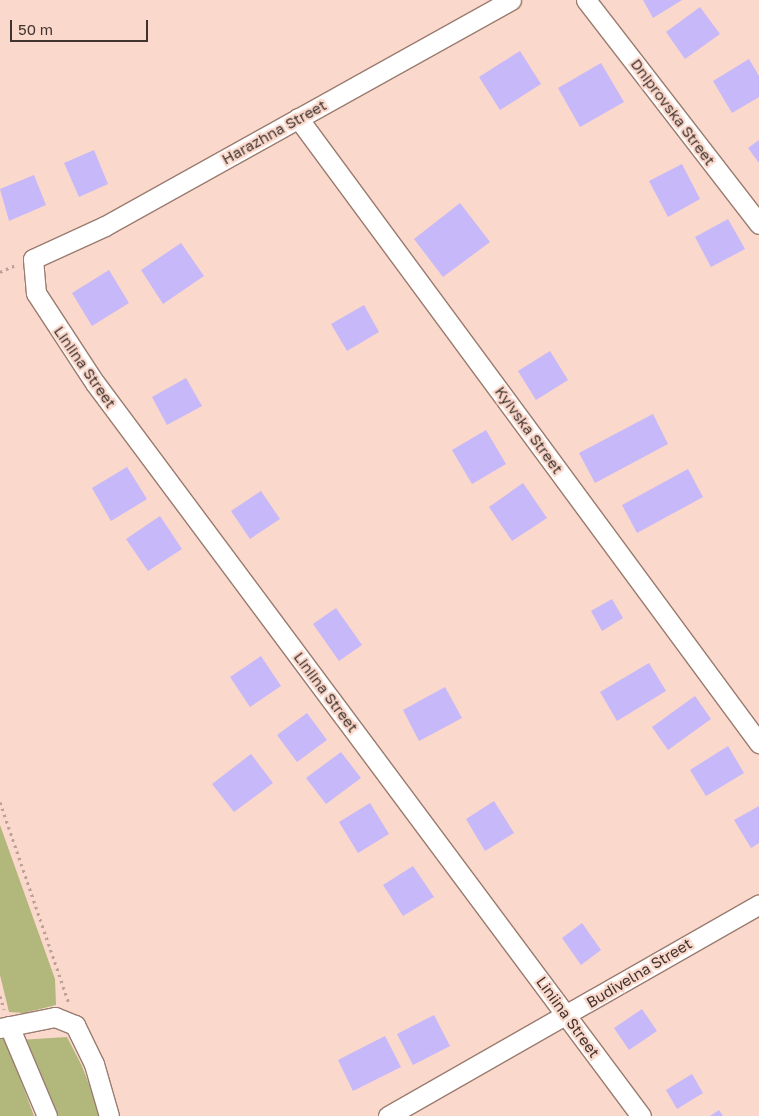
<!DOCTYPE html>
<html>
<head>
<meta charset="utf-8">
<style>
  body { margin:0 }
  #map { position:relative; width:759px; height:1116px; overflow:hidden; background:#fad8cb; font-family:"Golos Text",sans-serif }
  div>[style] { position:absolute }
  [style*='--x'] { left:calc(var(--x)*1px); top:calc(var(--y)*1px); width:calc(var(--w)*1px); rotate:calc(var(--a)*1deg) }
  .green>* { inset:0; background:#b2b77c }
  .building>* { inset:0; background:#c7b8f9 }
  .path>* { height:3px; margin-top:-1.5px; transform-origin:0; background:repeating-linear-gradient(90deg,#bca196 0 2.5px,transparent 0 6.5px) }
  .roads { filter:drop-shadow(1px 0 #9a7c70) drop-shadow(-1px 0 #9a7c70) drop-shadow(0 1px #9a7c70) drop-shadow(0 -1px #9a7c70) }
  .minor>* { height:19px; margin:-9.5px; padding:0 9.5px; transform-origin:9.5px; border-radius:9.5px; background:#fff }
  span { translate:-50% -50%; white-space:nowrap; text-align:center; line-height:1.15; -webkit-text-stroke:4.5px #fad8cb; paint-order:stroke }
  .street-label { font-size:15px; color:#41332e }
  .scale { position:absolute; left:10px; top:20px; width:138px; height:22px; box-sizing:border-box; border:2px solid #41332e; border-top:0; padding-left:6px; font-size:15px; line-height:18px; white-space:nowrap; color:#41332e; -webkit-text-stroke:4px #fad8cb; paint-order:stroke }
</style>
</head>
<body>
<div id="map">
  <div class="green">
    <i style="clip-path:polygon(0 825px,55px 979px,56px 1005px,24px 1013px,9px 1012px,0 975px)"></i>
    <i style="clip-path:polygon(0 1024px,34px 1116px,0 1116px)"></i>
    <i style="clip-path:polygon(67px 1037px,82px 1066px,101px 1116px,48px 1116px,19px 1040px)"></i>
  </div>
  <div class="building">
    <i style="clip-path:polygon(643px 0,682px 0,653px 18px)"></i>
    <i style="clip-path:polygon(700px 7px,720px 34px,685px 59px,666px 32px)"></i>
    <i style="clip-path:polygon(520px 51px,541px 84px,500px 110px,479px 77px)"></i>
    <i style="clip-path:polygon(749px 59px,759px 76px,759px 97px,732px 113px,713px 81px)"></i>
    <i style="clip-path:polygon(601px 63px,624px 102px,580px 127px,558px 88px)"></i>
    <i style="clip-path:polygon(759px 140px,759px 163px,748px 148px)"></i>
    <i style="clip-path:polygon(94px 150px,108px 184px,79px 197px,64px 163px)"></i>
    <i style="clip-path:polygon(682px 164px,700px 199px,668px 217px,649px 181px)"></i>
    <i style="clip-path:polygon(34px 175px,46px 205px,9px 221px,0 189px)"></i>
    <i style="clip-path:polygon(460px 203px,490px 242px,443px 277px,414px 239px)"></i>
    <i style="clip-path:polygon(728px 219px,745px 249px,711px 267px,695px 237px)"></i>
    <i style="clip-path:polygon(181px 243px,204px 276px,163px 304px,141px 270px)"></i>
    <i style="clip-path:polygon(109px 270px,129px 303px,92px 326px,72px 293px)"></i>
    <i style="clip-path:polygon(364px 305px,379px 332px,347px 351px,331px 324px)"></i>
    <i style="clip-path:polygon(550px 351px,568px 380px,536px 400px,518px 371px)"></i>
    <i style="clip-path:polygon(186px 378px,202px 406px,167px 425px,152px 397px)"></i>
    <i style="clip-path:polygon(653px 414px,668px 444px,595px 483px,579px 453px)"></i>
    <i style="clip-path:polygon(486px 430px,506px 464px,472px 484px,452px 450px)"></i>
    <i style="clip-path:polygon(127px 467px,147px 499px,111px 521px,92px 488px)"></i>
    <i style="clip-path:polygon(688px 469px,703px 497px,637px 533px,622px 505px)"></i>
    <i style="clip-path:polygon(523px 483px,547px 518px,512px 541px,489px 507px)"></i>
    <i style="clip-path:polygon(261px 491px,280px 519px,250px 539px,231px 511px)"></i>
    <i style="clip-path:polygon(160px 516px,182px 549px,148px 571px,126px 539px)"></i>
    <i style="clip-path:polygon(612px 599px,623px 618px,602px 631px,591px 611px)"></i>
    <i style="clip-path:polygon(336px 608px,362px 645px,339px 661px,313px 624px)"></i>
    <i style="clip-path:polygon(261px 656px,281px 686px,250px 707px,230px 677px)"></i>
    <i style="clip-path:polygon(649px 663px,666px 691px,617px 721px,600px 692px)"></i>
    <i style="clip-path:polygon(445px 687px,462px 718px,419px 741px,403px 710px)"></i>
    <i style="clip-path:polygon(695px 696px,711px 719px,668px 750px,652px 727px)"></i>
    <i style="clip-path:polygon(307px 713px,327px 740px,297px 762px,277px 735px)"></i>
    <i style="clip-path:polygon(728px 746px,744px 773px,706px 796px,690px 770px)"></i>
    <i style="clip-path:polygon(341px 752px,361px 778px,326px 804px,306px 778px)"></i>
    <i style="clip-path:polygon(251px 754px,273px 783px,234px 812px,212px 784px)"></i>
    <i style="clip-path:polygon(494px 801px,514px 833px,485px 851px,466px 819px)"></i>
    <i style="clip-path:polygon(370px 803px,389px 834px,358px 853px,339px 822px)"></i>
    <i style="clip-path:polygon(759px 806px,759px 843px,751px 848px,734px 820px)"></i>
    <i style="clip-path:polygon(413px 866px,434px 897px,403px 916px,383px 885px)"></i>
    <i style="clip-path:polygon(582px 923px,601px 950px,581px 965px,562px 938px)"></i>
    <i style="clip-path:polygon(642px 1009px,657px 1031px,629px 1050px,614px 1028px)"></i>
    <i style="clip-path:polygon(434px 1015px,450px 1046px,413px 1065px,397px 1034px)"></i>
    <i style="clip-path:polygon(385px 1036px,401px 1067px,353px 1091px,338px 1060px)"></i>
    <i style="clip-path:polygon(692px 1074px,703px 1093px,677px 1109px,666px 1090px)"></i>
    <i style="clip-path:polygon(719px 1110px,723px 1116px,710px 1116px)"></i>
  </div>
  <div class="path">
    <i style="--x:0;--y:272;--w:17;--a:-24"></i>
    <i style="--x:0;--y:802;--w:213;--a:71.1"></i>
    <i style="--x:0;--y:996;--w:14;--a:73"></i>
  </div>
  <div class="roads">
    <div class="minor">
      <i style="--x:511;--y:0;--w:465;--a:150.9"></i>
      <i style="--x:105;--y:226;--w:79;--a:155.4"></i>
      <i style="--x:33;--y:259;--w:34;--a:85"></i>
      <i style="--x:36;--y:293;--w:108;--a:56.8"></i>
      <i style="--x:95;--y:383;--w:914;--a:53.32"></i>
      <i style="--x:586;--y:0;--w:283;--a:52.3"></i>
      <i style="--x:298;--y:118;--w:777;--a:53.59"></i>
      <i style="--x:9;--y:1026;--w:98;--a:67.1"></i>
      <i style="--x:0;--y:1028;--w:56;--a:-11.3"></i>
      <i style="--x:55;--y:1017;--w:22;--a:22"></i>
      <i style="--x:75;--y:1025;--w:43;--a:64"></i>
      <i style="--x:94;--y:1064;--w:54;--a:73.9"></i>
      <i style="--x:388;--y:1116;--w:427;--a:-29.7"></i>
    </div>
  </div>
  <div class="street-label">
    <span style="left:673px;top:112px;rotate:53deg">Dniprovska Street</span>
    <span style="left:274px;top:132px;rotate:-29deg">Harazhna Street</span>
    <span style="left:85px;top:367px;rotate:55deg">Liniina Street</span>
    <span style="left:529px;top:430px;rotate:54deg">Kyivska Street</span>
    <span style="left:326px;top:692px;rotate:53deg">Liniina Street</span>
    <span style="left:639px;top:973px;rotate:-31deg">Budivelna Street</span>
    <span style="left:568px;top:1017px;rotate:54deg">Liniina Street</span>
  </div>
  <div class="scale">50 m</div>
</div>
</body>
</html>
